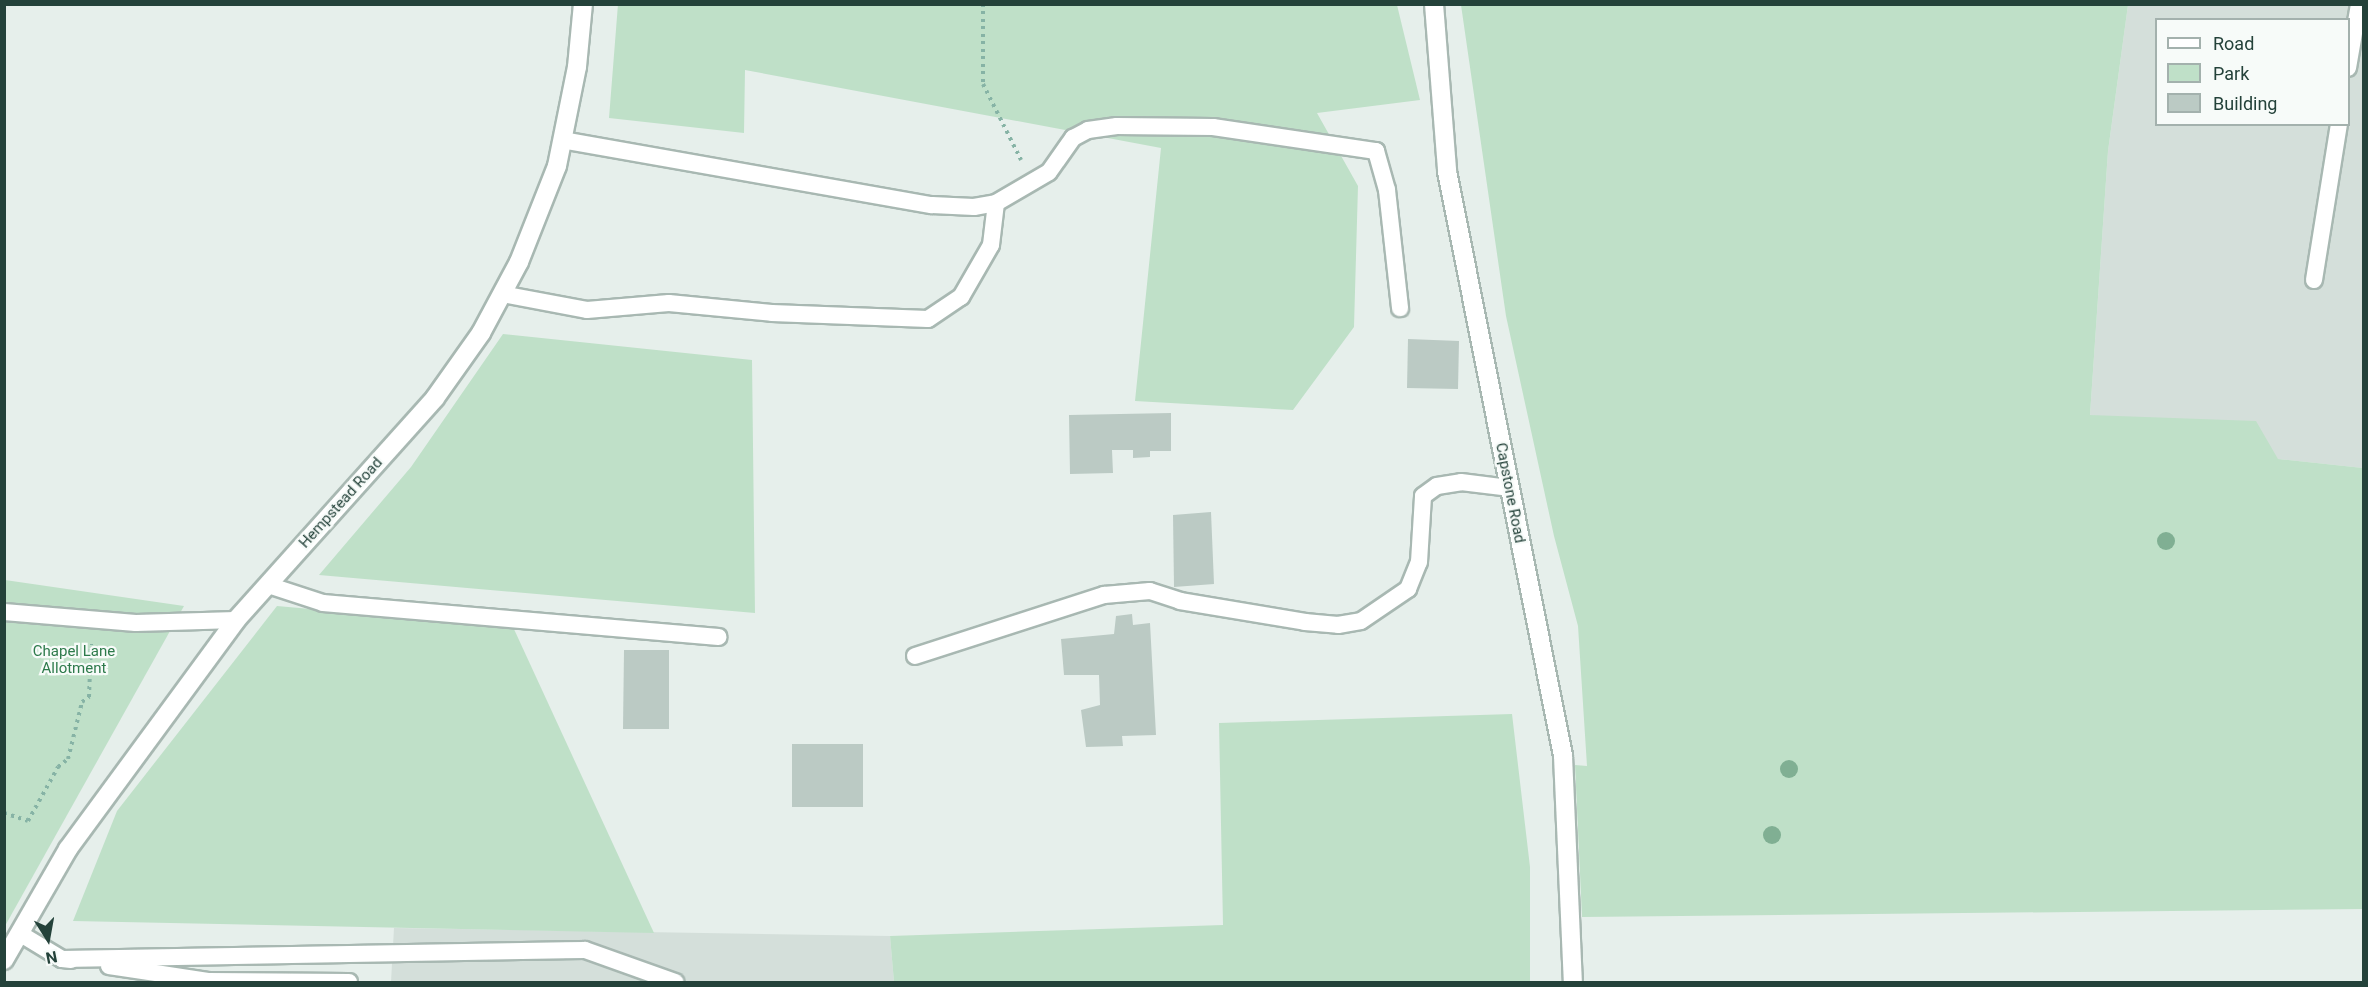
<!DOCTYPE html>
<html>
<head>
<meta charset="utf-8">
<style>
  body { margin:0 }
  #map { position:relative; width:2368px; height:987px; overflow:hidden; background:#e6efeb; font-family:Roboto,sans-serif }
  div>[style] { position:absolute }
  [style*='--x'] { left:calc(var(--x)*1px); top:calc(var(--y)*1px); width:calc(var(--w)*1px); rotate:calc(var(--a)*1deg) }
  .built>* { inset:0; background:#d4dfda }
  .green>* { inset:0; background:#bfe0c8 }
  .building>* { inset:0; background:#bbcac4 }
  .path>* { height:4px; margin-top:-2px; transform-origin:0; background:repeating-linear-gradient(90deg,#86b3a5 0 3px,transparent 0 7.5px) }
  .roads { filter:drop-shadow(2px 0 #a8b8b2) drop-shadow(-2px 0 #a8b8b2) drop-shadow(0 2px #a8b8b2) drop-shadow(0 -2px #a8b8b2) }
  .lane>* { height:16px; margin:-8px; padding:0 8px; transform-origin:8px; border-radius:8px; background:#fff }
  .street>* { height:18px; margin:-9px; padding:0 9px; transform-origin:9px; border-radius:9px; background:#fff }
  .secondary>* { height:18px; margin:-9px; padding:0 9px; transform-origin:9px; border-radius:9px; background:#fff }
  .trees>* { width:18px; height:18px; margin:-9px; border-radius:50%; background:#80af93 }
  span { translate:-50% -50%; white-space:nowrap; text-align:center; line-height:1.15; -webkit-text-stroke:4.5px #f7fbf9; paint-order:stroke }
  .street-label { font-size:15px; color:#24423a }
  .park-label { font-size:15px; color:#2d7a4b }
  .frame { position:absolute; inset:0; border:6px solid #24423a; pointer-events:none }
  .legend { position:absolute; left:2155px; top:18px; width:195px; height:108px; box-sizing:border-box; background:#f7fbf9; border:2px solid #a3b1ad; margin:0; padding:8px 10px; list-style:none; font-size:18px; color:#24423a }
  .legend li { display:flex; align-items:center; gap:12px; height:30px }
  .legend b { width:30px; border:2px solid #a3b1ad }
  .north { position:absolute; left:18px; top:909px; width:60px; height:60px; -webkit-text-stroke:4px #f7fbf9; paint-order:stroke; rotate:169deg; font-size:16px; font-weight:700; line-height:24px; text-align:center; color:#24423a }
  .north::after { content:''; display:block; margin:auto; width:21px; height:27px; background:#24423a; clip-path:polygon(50% 0,100% 100%,50% 72%,0 100%) }
</style>
</head>
<body>
<div id="map">
  <div class="built">
    <i style="clip-path:polygon(evenodd,2128px 5px,2363px 5px,2363px 468px,2278px 459px,2090px 415px,2108px 151px,2128px 5px,2156px 20px,2348px 20px,2348px 124px,2156px 124px,2156px 20px)"></i>
    <i style="clip-path:polygon(394px 928px,890px 936px,894px 982px,391px 982px)"></i>
  </div>
  <div class="green">
    <i style="clip-path:polygon(618px 4px,1397px 5px,1420px 100px,1317px 113px,1358px 186px,1354px 327px,1293px 410px,1135px 401px,1161px 148px,745px 70px,744px 133px,609px 118px)"></i>
    <i style="clip-path:polygon(1461px 5px,2128px 5px,2108px 151px,2090px 415px,2256px 421px,2278px 459px,2363px 468px,2363px 909px,1582px 917px,1575px 765px,1587px 766px,1578px 626px,1554px 536px,1506px 316px)"></i>
    <i style="clip-path:polygon(503px 334px,752px 360px,755px 613px,319px 575px,411px 467px)"></i>
    <i style="clip-path:polygon(5px 580px,184px 606px,5px 926px)"></i>
    <i style="clip-path:polygon(277px 606px,513px 627px,654px 933px,73px 921px,117px 811px)"></i>
    <i style="clip-path:polygon(1512px 714px,1530px 867px,1530px 982px,894px 982px,890px 936px,1223px 925px,1219px 723px)"></i>
  </div>
  <div class="building">
    <i style="clip-path:polygon(1408px 339px,1459px 341px,1458px 389px,1407px 388px)"></i>
    <i style="clip-path:polygon(1171px 413px,1171px 451px,1150px 451px,1150px 457px,1133px 458px,1133px 450px,1112px 450px,1113px 473px,1070px 474px,1069px 415px)"></i>
    <i style="clip-path:polygon(1211px 512px,1214px 584px,1174px 587px,1173px 515px)"></i>
    <i style="clip-path:polygon(1132px 614px,1133px 625px,1150px 623px,1156px 735px,1122px 736px,1123px 746px,1086px 747px,1081px 710px,1100px 705px,1099px 675px,1064px 675px,1061px 639px,1114px 634px,1116px 616px)"></i>
    <i style="clip-path:polygon(624px 650px,669px 650px,669px 729px,623px 729px)"></i>
    <i style="clip-path:polygon(792px 744px,863px 744px,863px 807px,792px 807px)"></i>
  </div>
  <div class="path">
    <i style="--x:983;--y:4;--w:80;--a:90"></i>
    <i style="--x:983;--y:84;--w:85;--a:63.4"></i>
    <i style="--x:4;--y:813;--w:25;--a:18"></i>
    <i style="--x:28;--y:821;--w:62;--a:-60.9"></i>
    <i style="--x:58;--y:767;--w:13;--a:-39"></i>
    <i style="--x:68;--y:759;--w:59;--a:-76.2"></i>
    <i style="--x:82;--y:702;--w:9;--a:-36"></i>
    <i style="--x:89;--y:697;--w:53;--a:-87.8"></i>
  </div>
  <div class="roads">
    <div class="lane">
      <i style="--x:2348;--y:68;--w:65;--a:-80.2"></i>
      <i style="--x:562;--y:140;--w:376;--a:10"></i>
      <i style="--x:932;--y:205;--w:42;--a:2.7"></i>
      <i style="--x:974;--y:207;--w:22;--a:-10"></i>
      <i style="--x:996;--y:203;--w:61;--a:-30.3"></i>
      <i style="--x:1049;--y:172;--w:42;--a:-54.8"></i>
      <i style="--x:1073;--y:138;--w:17;--a:-28"></i>
      <i style="--x:1088;--y:130;--w:29;--a:-8"></i>
      <i style="--x:1117;--y:126;--w:96;--a:0.6"></i>
      <i style="--x:1213;--y:127;--w:165;--a:8.4"></i>
      <i style="--x:1376;--y:151;--w:41;--a:74.2"></i>
      <i style="--x:1387;--y:190;--w:119;--a:83.7"></i>
      <i style="--x:2314;--y:280;--w:158;--a:-80.9"></i>
      <i style="--x:502;--y:294;--w:86;--a:10.7"></i>
      <i style="--x:587;--y:310;--w:82;--a:-4.9"></i>
      <i style="--x:669;--y:303;--w:103;--a:5.5"></i>
      <i style="--x:772;--y:313;--w:156;--a:2.2"></i>
      <i style="--x:928;--y:319;--w:40;--a:-34"></i>
      <i style="--x:961;--y:297;--w:60;--a:-60"></i>
      <i style="--x:991;--y:245;--w:42;--a:-83.2"></i>
      <i style="--x:268;--y:585;--w:58;--a:18.1"></i>
      <i style="--x:323;--y:603;--w:397;--a:4.9"></i>
      <i style="--x:4;--y:612;--w:132;--a:4.8"></i>
      <i style="--x:136;--y:623;--w:100;--a:-1.7"></i>
      <i style="--x:915;--y:656;--w:199;--a:-17.9"></i>
      <i style="--x:1104;--y:595;--w:46;--a:-5"></i>
      <i style="--x:1150;--y:591;--w:32;--a:18"></i>
      <i style="--x:1180;--y:601;--w:127;--a:9.5"></i>
      <i style="--x:1305;--y:622;--w:33;--a:5"></i>
      <i style="--x:1338;--y:625;--w:23;--a:-10"></i>
      <i style="--x:1361;--y:621;--w:57;--a:-34.2"></i>
      <i style="--x:1408;--y:589;--w:29;--a:-68"></i>
      <i style="--x:1419;--y:562;--w:66;--a:-86.5"></i>
      <i style="--x:1423;--y:496;--w:17;--a:-36"></i>
      <i style="--x:1437;--y:486;--w:24;--a:-9"></i>
      <i style="--x:1461;--y:482;--w:48;--a:7.1"></i>
      <i style="--x:19;--y:933;--w:50;--a:31.2"></i>
      <i style="--x:62;--y:959;--w:9;--a:6"></i>
      <i style="--x:62;--y:959;--w:523;--a:-0.99"></i>
      <i style="--x:585;--y:950;--w:96;--a:19.6"></i>
      <i style="--x:109;--y:966;--w:100;--a:8.6"></i>
      <i style="--x:208;--y:981;--w:141;--a:0.4"></i>
    </div>
    <div class="street">
      <i style="--x:4;--y:960;--w:128;--a:-60"></i>
      <i style="--x:68;--y:849;--w:284;--a:-53.7"></i>
      <i style="--x:236;--y:620;--w:298;--a:-48.1"></i>
      <i style="--x:435;--y:398;--w:80;--a:-54.7"></i>
      <i style="--x:481;--y:333;--w:81;--a:-61.8"></i>
      <i style="--x:519;--y:262;--w:103;--a:-68.4"></i>
      <i style="--x:557;--y:166;--w:101;--a:-78.6"></i>
      <i style="--x:577;--y:67;--w:63;--a:-84.6"></i>
    </div>
    <div class="secondary">
      <i style="--x:1434;--y:4;--w:168;--a:85.5"></i>
      <i style="--x:1447;--y:171;--w:596;--a:78.78"></i>
      <i style="--x:1563;--y:756;--w:226;--a:87.5"></i>
    </div>
  </div>
  <div class="trees">
    <i style="left:2166px;top:541px"></i>
    <i style="left:1789px;top:769px"></i>
    <i style="left:1772px;top:835px"></i>
  </div>
  <div class="street-label">
    <span style="left:1510px;top:493px;rotate:79deg">Capstone Road</span>
    <span style="left:341px;top:503px;rotate:-48deg">Hempstead Road</span>
  </div>
  <div class="park-label">
    <span style="left:74px;top:660px">Chapel Lane<br>Allotment</span>
  </div>
  <div class="frame"></div>
  <ul class="legend">
  <li><b style="height:8px;background:#fff"></b>Road</li>
  <li><b style="height:16px;background:#bfe0c8"></b>Park</li>
  <li><b style="height:16px;background:#bbcac4"></b>Building</li>
  </ul>
  <div class="north">N</div>
</div>
</body>
</html>
